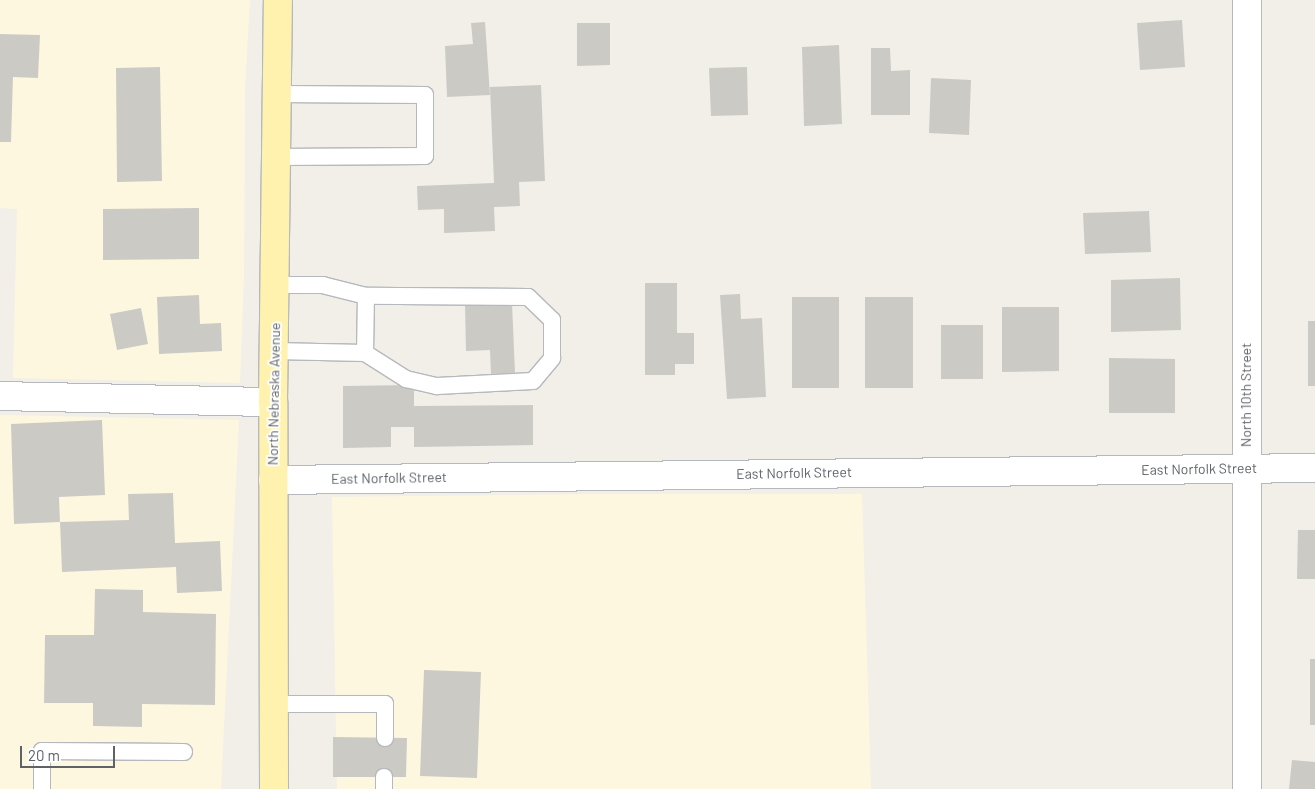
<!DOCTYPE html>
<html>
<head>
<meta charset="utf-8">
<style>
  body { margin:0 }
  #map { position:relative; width:1315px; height:789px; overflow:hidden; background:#f1efe8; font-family:Barlow,sans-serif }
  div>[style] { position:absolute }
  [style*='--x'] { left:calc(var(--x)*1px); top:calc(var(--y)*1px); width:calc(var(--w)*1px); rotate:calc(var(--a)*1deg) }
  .commercial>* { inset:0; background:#fef7e0 }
  .building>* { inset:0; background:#cccac5 }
  .roads { filter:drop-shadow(1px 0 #b5b8bc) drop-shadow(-1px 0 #b5b8bc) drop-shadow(0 1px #b5b8bc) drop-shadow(0 -1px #b5b8bc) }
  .service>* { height:16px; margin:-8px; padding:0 8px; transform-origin:8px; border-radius:8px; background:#fff }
  .minor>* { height:28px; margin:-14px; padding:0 14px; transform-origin:14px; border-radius:14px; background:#fff }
  .primary>* { height:28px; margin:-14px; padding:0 14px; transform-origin:14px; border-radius:14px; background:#fff2af }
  span { translate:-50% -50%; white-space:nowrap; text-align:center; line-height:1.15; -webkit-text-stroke:4px #fff; paint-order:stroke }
  .street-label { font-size:14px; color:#5f6368 }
  .scale { position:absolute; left:20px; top:746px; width:95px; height:22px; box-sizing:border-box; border:2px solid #5f6368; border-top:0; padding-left:6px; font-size:15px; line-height:18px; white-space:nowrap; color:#5f6368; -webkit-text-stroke:4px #fff; paint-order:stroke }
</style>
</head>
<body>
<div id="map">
  <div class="commercial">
    <i style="clip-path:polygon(0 0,250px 0,245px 87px,244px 274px,240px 383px,13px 378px,17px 209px,0 208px)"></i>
    <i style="clip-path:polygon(0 415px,239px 420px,221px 789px,0 789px)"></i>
    <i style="clip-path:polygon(603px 494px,862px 494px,871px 789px,337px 789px,332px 497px)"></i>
  </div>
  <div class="building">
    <i style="clip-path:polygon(1182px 20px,1185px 67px,1140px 70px,1137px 23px)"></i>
    <i style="clip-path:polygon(485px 22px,490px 95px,447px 97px,445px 46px,473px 44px,471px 23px)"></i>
    <i style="clip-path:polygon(577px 23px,610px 23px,610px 65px,577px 66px)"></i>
    <i style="clip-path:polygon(0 34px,40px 35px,38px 78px,13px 77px,11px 142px,0 142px)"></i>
    <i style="clip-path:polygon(839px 45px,842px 124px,804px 126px,802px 47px)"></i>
    <i style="clip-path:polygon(871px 48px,890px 48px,891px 71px,910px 70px,910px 115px,871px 115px)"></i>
    <i style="clip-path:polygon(160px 67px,162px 181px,117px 182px,116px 68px)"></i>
    <i style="clip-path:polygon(747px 67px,748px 115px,711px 116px,709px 68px)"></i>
    <i style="clip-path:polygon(931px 78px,971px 80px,969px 135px,929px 133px)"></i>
    <i style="clip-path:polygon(541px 85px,545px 181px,519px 182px,520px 206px,494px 207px,495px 231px,444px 233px,444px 209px,418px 210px,417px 186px,494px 183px,490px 87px)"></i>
    <i style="clip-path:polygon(199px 208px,199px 259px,103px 260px,103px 209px)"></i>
    <i style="clip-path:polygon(1149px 211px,1151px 252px,1085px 254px,1083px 213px)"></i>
    <i style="clip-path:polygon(1180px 278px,1181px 330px,1111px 332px,1111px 280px)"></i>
    <i style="clip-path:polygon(645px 283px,677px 283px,677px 333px,694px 333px,694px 364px,675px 364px,675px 375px,645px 375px)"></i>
    <i style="clip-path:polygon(740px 294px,741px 319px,762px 318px,766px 397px,727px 399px,720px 295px)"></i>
    <i style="clip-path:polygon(199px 295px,200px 324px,221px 323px,222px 351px,159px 354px,157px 297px)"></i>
    <i style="clip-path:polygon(792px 297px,839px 297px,839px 388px,792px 388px)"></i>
    <i style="clip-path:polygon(865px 297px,913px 297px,913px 388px,865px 388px)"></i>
    <i style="clip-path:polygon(512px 303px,515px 373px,491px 374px,490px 350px,466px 351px,465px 304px)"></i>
    <i style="clip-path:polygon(1002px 307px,1059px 307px,1059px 371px,1002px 372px)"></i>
    <i style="clip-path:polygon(141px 308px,148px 344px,117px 350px,110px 314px)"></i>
    <i style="clip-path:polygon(1308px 321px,1315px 321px,1315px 386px,1308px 386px)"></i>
    <i style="clip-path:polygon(941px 325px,983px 325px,983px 379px,941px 379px)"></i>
    <i style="clip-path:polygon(1109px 358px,1175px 359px,1175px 413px,1109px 413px)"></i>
    <i style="clip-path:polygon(414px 385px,414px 406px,533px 405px,533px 445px,414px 447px,414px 427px,391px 427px,391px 447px,343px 448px,343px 386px)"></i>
    <i style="clip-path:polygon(102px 420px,105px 495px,59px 497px,60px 522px,14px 524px,11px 424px)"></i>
    <i style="clip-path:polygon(173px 493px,175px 543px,220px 541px,222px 591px,177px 593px,176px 567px,62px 572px,60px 522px,129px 520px,128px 494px)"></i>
    <i style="clip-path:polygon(1298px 530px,1315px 530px,1315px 579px,1297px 579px)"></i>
    <i style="clip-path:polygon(95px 589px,143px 590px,143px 612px,216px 614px,215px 705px,142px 704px,142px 727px,93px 726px,93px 703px,44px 703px,45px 635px,94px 635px)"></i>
    <i style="clip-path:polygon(1310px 659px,1315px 659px,1315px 725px,1310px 725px)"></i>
    <i style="clip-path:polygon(424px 670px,481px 672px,477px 778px,420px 776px)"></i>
    <i style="clip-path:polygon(333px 737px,407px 738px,406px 777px,333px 777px)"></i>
    <i style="clip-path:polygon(1292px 760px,1315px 762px,1315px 789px,1289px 789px)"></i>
  </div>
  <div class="roads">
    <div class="service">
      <i style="--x:276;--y:157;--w:149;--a:-0.4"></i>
      <i style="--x:425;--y:156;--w:61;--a:-90"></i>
      <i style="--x:425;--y:95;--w:148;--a:-179.6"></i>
      <i style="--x:274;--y:351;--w:91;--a:1.3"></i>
      <i style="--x:365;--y:353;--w:49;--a:32.4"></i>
      <i style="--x:406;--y:379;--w:32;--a:13"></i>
      <i style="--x:437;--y:386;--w:96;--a:-3"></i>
      <i style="--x:533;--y:381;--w:30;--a:-50"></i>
      <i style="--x:552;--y:358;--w:38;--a:-90"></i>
      <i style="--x:552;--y:320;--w:33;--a:-136"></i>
      <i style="--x:528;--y:297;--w:162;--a:-179.6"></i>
      <i style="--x:366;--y:296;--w:44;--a:-165.7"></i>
      <i style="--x:323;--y:285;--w:48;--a:180"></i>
      <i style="--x:365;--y:353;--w:57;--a:-89"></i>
      <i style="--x:274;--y:704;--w:111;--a:0"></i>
      <i style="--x:385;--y:704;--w:34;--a:90"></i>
      <i style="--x:384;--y:777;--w:12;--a:90"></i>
      <i style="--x:42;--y:789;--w:38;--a:-90"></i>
      <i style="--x:42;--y:751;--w:142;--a:0.4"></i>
    </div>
    <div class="minor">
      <i style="--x:0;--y:396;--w:273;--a:1.3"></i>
      <i style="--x:273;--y:480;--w:1042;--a:-0.66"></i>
      <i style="--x:1247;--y:789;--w:789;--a:-90"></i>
    </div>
    <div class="primary">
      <i style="--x:274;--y:789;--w:387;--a:-90.1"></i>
      <i style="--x:273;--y:402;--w:402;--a:-89.3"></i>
    </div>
  </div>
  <div class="street-label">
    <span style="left:274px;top:394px;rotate:-89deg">North Nebraska Avenue</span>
    <span style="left:1246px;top:395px;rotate:-90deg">North 10th Street</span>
    <span style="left:1199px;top:469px;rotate:-1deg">East Norfolk Street</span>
    <span style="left:794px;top:473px;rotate:-1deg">East Norfolk Street</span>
    <span style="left:389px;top:478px;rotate:-1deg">East Norfolk Street</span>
  </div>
  <div class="scale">20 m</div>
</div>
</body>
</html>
